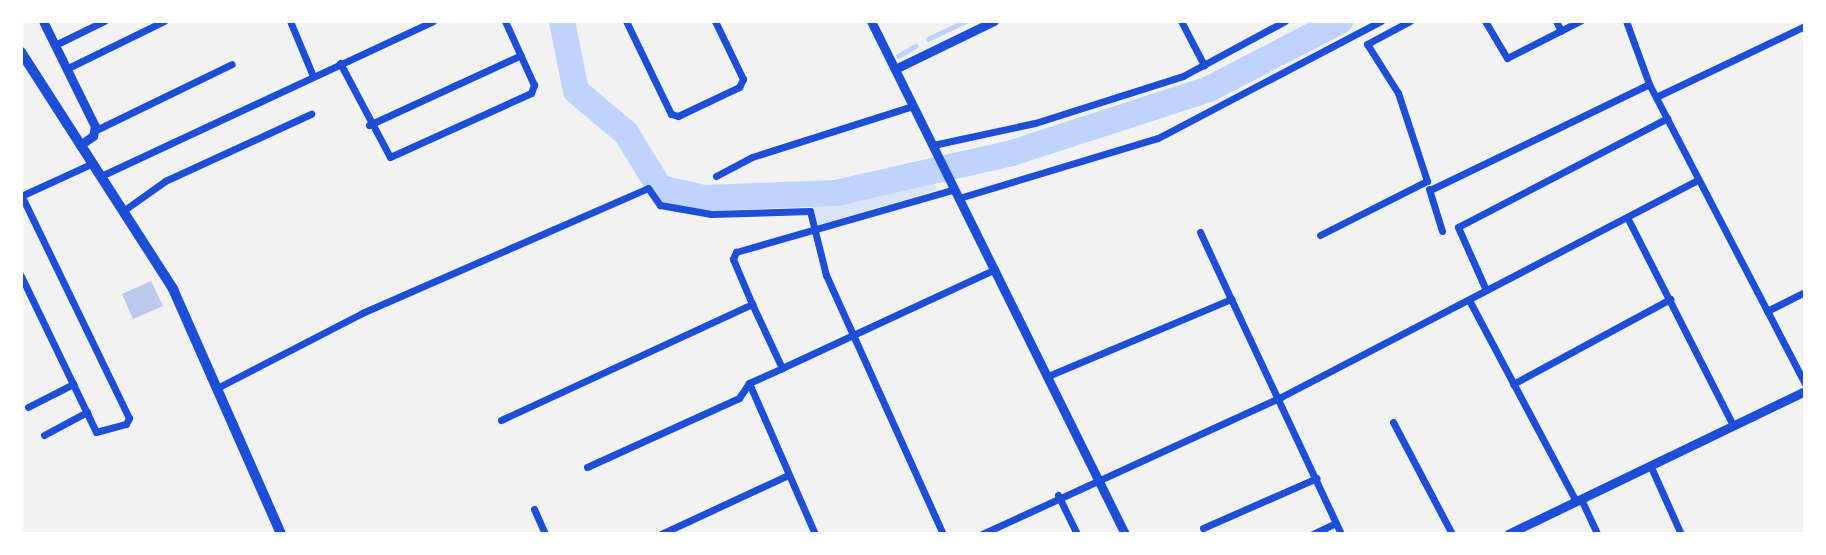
<!DOCTYPE html>
<html>
<head>
<meta charset="utf-8">
<style>
  body { margin:0 }
  #map { position:relative; width:1826px; height:555px; overflow:hidden; background:#f2f2f2; font-family:Mulish,sans-serif }
  div>[style] { position:absolute }
  [style*='--x'] { left:calc(var(--x)*1px); top:calc(var(--y)*1px); width:calc(var(--w)*1px); rotate:calc(var(--a)*1deg) }
  .green>* { inset:0; background:#dbe4f7 }
  .stream>* { height:4.5px; margin:-2.25px; padding:0 2.25px; transform-origin:2.25px; border-radius:2.25px; background:#bfd3fe }
  .river>* { height:26px; margin:-13px; padding:0 13px; transform-origin:13px; border-radius:13px; background:#bfd3fe }
  .building>* { inset:0; background:#bdc9ec }
  .minor>* { height:7px; margin:-3.5px; padding:0 3.5px; transform-origin:3.5px; border-radius:3.5px; background:#1d4ed8 }
  .tertiary>* { height:9px; margin:-4.5px; padding:0 4.5px; transform-origin:4.5px; border-radius:4.5px; background:#1d4ed8 }
  .secondary>* { height:10px; margin:-5px; padding:0 5px; transform-origin:5px; border-radius:5px; background:#1d4ed8 }
  span { translate:-50% -50%; white-space:nowrap; text-align:center; line-height:1.15; -webkit-text-stroke:5px #fff; paint-order:stroke }
  .frame { position:absolute; inset:0; border:23px solid #fff; pointer-events:none }
</style>
</head>
<body>
<div id="map">
  <div class="green">
    <i style="clip-path:polygon(933px 181px,937px 190px,818px 225px,813px 207px)"></i>
  </div>
  <div class="stream">
    <i style="--x:928;--y:39;--w:42;--a:-25.3"></i>
    <i style="--x:898;--y:56;--w:20;--a:-30"></i>
  </div>
  <div class="river">
    <i style="--x:562;--y:21;--w:71;--a:78.7"></i>
    <i style="--x:576;--y:91;--w:65;--a:40"></i>
    <i style="--x:626;--y:133;--w:65;--a:58.3"></i>
    <i style="--x:660;--y:188;--w:45;--a:12.8"></i>
    <i style="--x:704;--y:198;--w:132;--a:-2.2"></i>
    <i style="--x:836;--y:193;--w:180;--a:-12.8"></i>
    <i style="--x:1012;--y:153;--w:207;--a:-18"></i>
    <i style="--x:1209;--y:89;--w:148;--a:-27.4"></i>
  </div>
  <div class="building">
    <i style="clip-path:polygon(151px 281px,163px 306px,133px 319px,122px 294px)"></i>
  </div>
  <div class="minor">
    <i style="--x:290;--y:21;--w:60;--a:67.3"></i>
    <i style="--x:626;--y:21;--w:103;--a:64.2"></i>
    <i style="--x:671;--y:114;--w:7;--a:16"></i>
    <i style="--x:678;--y:116;--w:68;--a:-25.4"></i>
    <i style="--x:739;--y:87;--w:9;--a:-63"></i>
    <i style="--x:743;--y:79;--w:64;--a:-115.8"></i>
    <i style="--x:1181;--y:21;--w:50;--a:62.4"></i>
    <i style="--x:1485;--y:21;--w:43;--a:59.3"></i>
    <i style="--x:1507;--y:58;--w:82;--a:-26.9"></i>
    <i style="--x:1556;--y:21;--w:11;--a:63"></i>
    <i style="--x:1626;--y:21;--w:67;--a:69.9"></i>
    <i style="--x:1649;--y:84;--w:338;--a:62.5"></i>
    <i style="--x:55;--y:45;--w:55;--a:-26.1"></i>
    <i style="--x:340;--y:63;--w:106;--a:62"></i>
    <i style="--x:390;--y:157;--w:155;--a:-24.4"></i>
    <i style="--x:531;--y:93;--w:9;--a:-69"></i>
    <i style="--x:534;--y:85;--w:70;--a:-114.4"></i>
    <i style="--x:66;--y:69;--w:109;--a:-26.1"></i>
    <i style="--x:1656;--y:97;--w:165;--a:-25.5"></i>
    <i style="--x:369;--y:125;--w:167;--a:-24.7"></i>
    <i style="--x:94;--y:131;--w:153;--a:-25.9"></i>
    <i style="--x:933;--y:145;--w:104;--a:-12.2"></i>
    <i style="--x:1035;--y:123;--w:155;--a:-17.6"></i>
    <i style="--x:1183;--y:76;--w:116;--a:-28.3"></i>
    <i style="--x:101;--y:176;--w:366;--a:-25"></i>
    <i style="--x:716;--y:176;--w:41;--a:-27.8"></i>
    <i style="--x:752;--y:157;--w:169;--a:-17.6"></i>
    <i style="--x:1429;--y:189;--w:44;--a:72.8"></i>
    <i style="--x:1430;--y:190;--w:243;--a:-25.8"></i>
    <i style="--x:21;--y:196;--w:79;--a:-24.6"></i>
    <i style="--x:959;--y:198;--w:208;--a:-16.8"></i>
    <i style="--x:1158;--y:138;--w:252;--a:-27.7"></i>
    <i style="--x:123;--y:211;--w:52;--a:-35.5"></i>
    <i style="--x:165;--y:181;--w:161;--a:-24.7"></i>
    <i style="--x:1628;--y:219;--w:231;--a:63"></i>
    <i style="--x:1200;--y:232;--w:74;--a:65.2"></i>
    <i style="--x:1320;--y:235;--w:120;--a:-26.8"></i>
    <i style="--x:1427;--y:181;--w:93;--a:-108.2"></i>
    <i style="--x:1398;--y:93;--w:58;--a:-122.3"></i>
    <i style="--x:1367;--y:44;--w:49;--a:-28.1"></i>
    <i style="--x:21;--y:276;--w:173;--a:64.3"></i>
    <i style="--x:96;--y:432;--w:31;--a:-15"></i>
    <i style="--x:126;--y:424;--w:7;--a:-63"></i>
    <i style="--x:129;--y:418;--w:248;--a:-115.8"></i>
    <i style="--x:1486;--y:290;--w:69;--a:-114"></i>
    <i style="--x:1458;--y:227;--w:236;--a:-27.5"></i>
    <i style="--x:1469;--y:300;--w:228;--a:62"></i>
    <i style="--x:752;--y:304;--w:71;--a:64.9"></i>
    <i style="--x:782;--y:368;--w:235;--a:-24.9"></i>
    <i style="--x:1767;--y:311;--w:42;--a:-26.6"></i>
    <i style="--x:1048;--y:376;--w:199;--a:-22.8"></i>
    <i style="--x:1231;--y:299;--w:259;--a:64.9"></i>
    <i style="--x:749;--y:383;--w:36;--a:-24"></i>
    <i style="--x:1513;--y:384;--w:179;--a:-28.4"></i>
    <i style="--x:217;--y:388;--w:163;--a:-27.3"></i>
    <i style="--x:362;--y:313;--w:312;--a:-23.6"></i>
    <i style="--x:648;--y:188;--w:21;--a:55"></i>
    <i style="--x:660;--y:205;--w:52;--a:10"></i>
    <i style="--x:711;--y:214;--w:99;--a:-1.7"></i>
    <i style="--x:810;--y:211;--w:66;--a:76"></i>
    <i style="--x:826;--y:275;--w:284;--a:65.7"></i>
    <i style="--x:28;--y:407;--w:51;--a:-27.1"></i>
    <i style="--x:501;--y:420;--w:277;--a:-24.8"></i>
    <i style="--x:752;--y:304;--w:49;--a:-112.9"></i>
    <i style="--x:733;--y:259;--w:8;--a:-67"></i>
    <i style="--x:736;--y:252;--w:228;--a:-16"></i>
    <i style="--x:1393;--y:422;--w:127;--a:62.2"></i>
    <i style="--x:44;--y:435;--w:49;--a:-28.1"></i>
    <i style="--x:1650;--y:465;--w:76;--a:65.8"></i>
    <i style="--x:587;--y:467;--w:167;--a:-24.4"></i>
    <i style="--x:739;--y:398;--w:18;--a:-56"></i>
    <i style="--x:749;--y:383;--w:165;--a:66.4"></i>
    <i style="--x:1058;--y:495;--w:43;--a:64"></i>
    <i style="--x:1581;--y:499;--w:38;--a:65"></i>
    <i style="--x:534;--y:509;--w:27;--a:66"></i>
    <i style="--x:1203;--y:528;--w:124;--a:-23.7"></i>
    <i style="--x:661;--y:534;--w:140;--a:-24.9"></i>
    <i style="--x:982;--y:534;--w:329;--a:-24.6"></i>
    <i style="--x:1281;--y:397;--w:470;--a:-27.5"></i>
    <i style="--x:1313;--y:534;--w:25;--a:-26"></i>
  </div>
  <div class="tertiary">
    <i style="--x:43;--y:21;--w:117;--a:63.7"></i>
    <i style="--x:95;--y:126;--w:10;--a:101"></i>
    <i style="--x:93;--y:136;--w:16;--a:145"></i>
    <i style="--x:871;--y:21;--w:572;--a:63.66"></i>
    <i style="--x:895;--y:69;--w:110;--a:-25.9"></i>
    <i style="--x:1508;--y:534;--w:330;--a:-25.7"></i>
  </div>
  <div class="secondary">
    <i style="--x:21;--y:52;--w:282;--a:57.3"></i>
    <i style="--x:173;--y:289;--w:268;--a:66.2"></i>
  </div>
  <div class="frame"></div>
</div>
</body>
</html>
